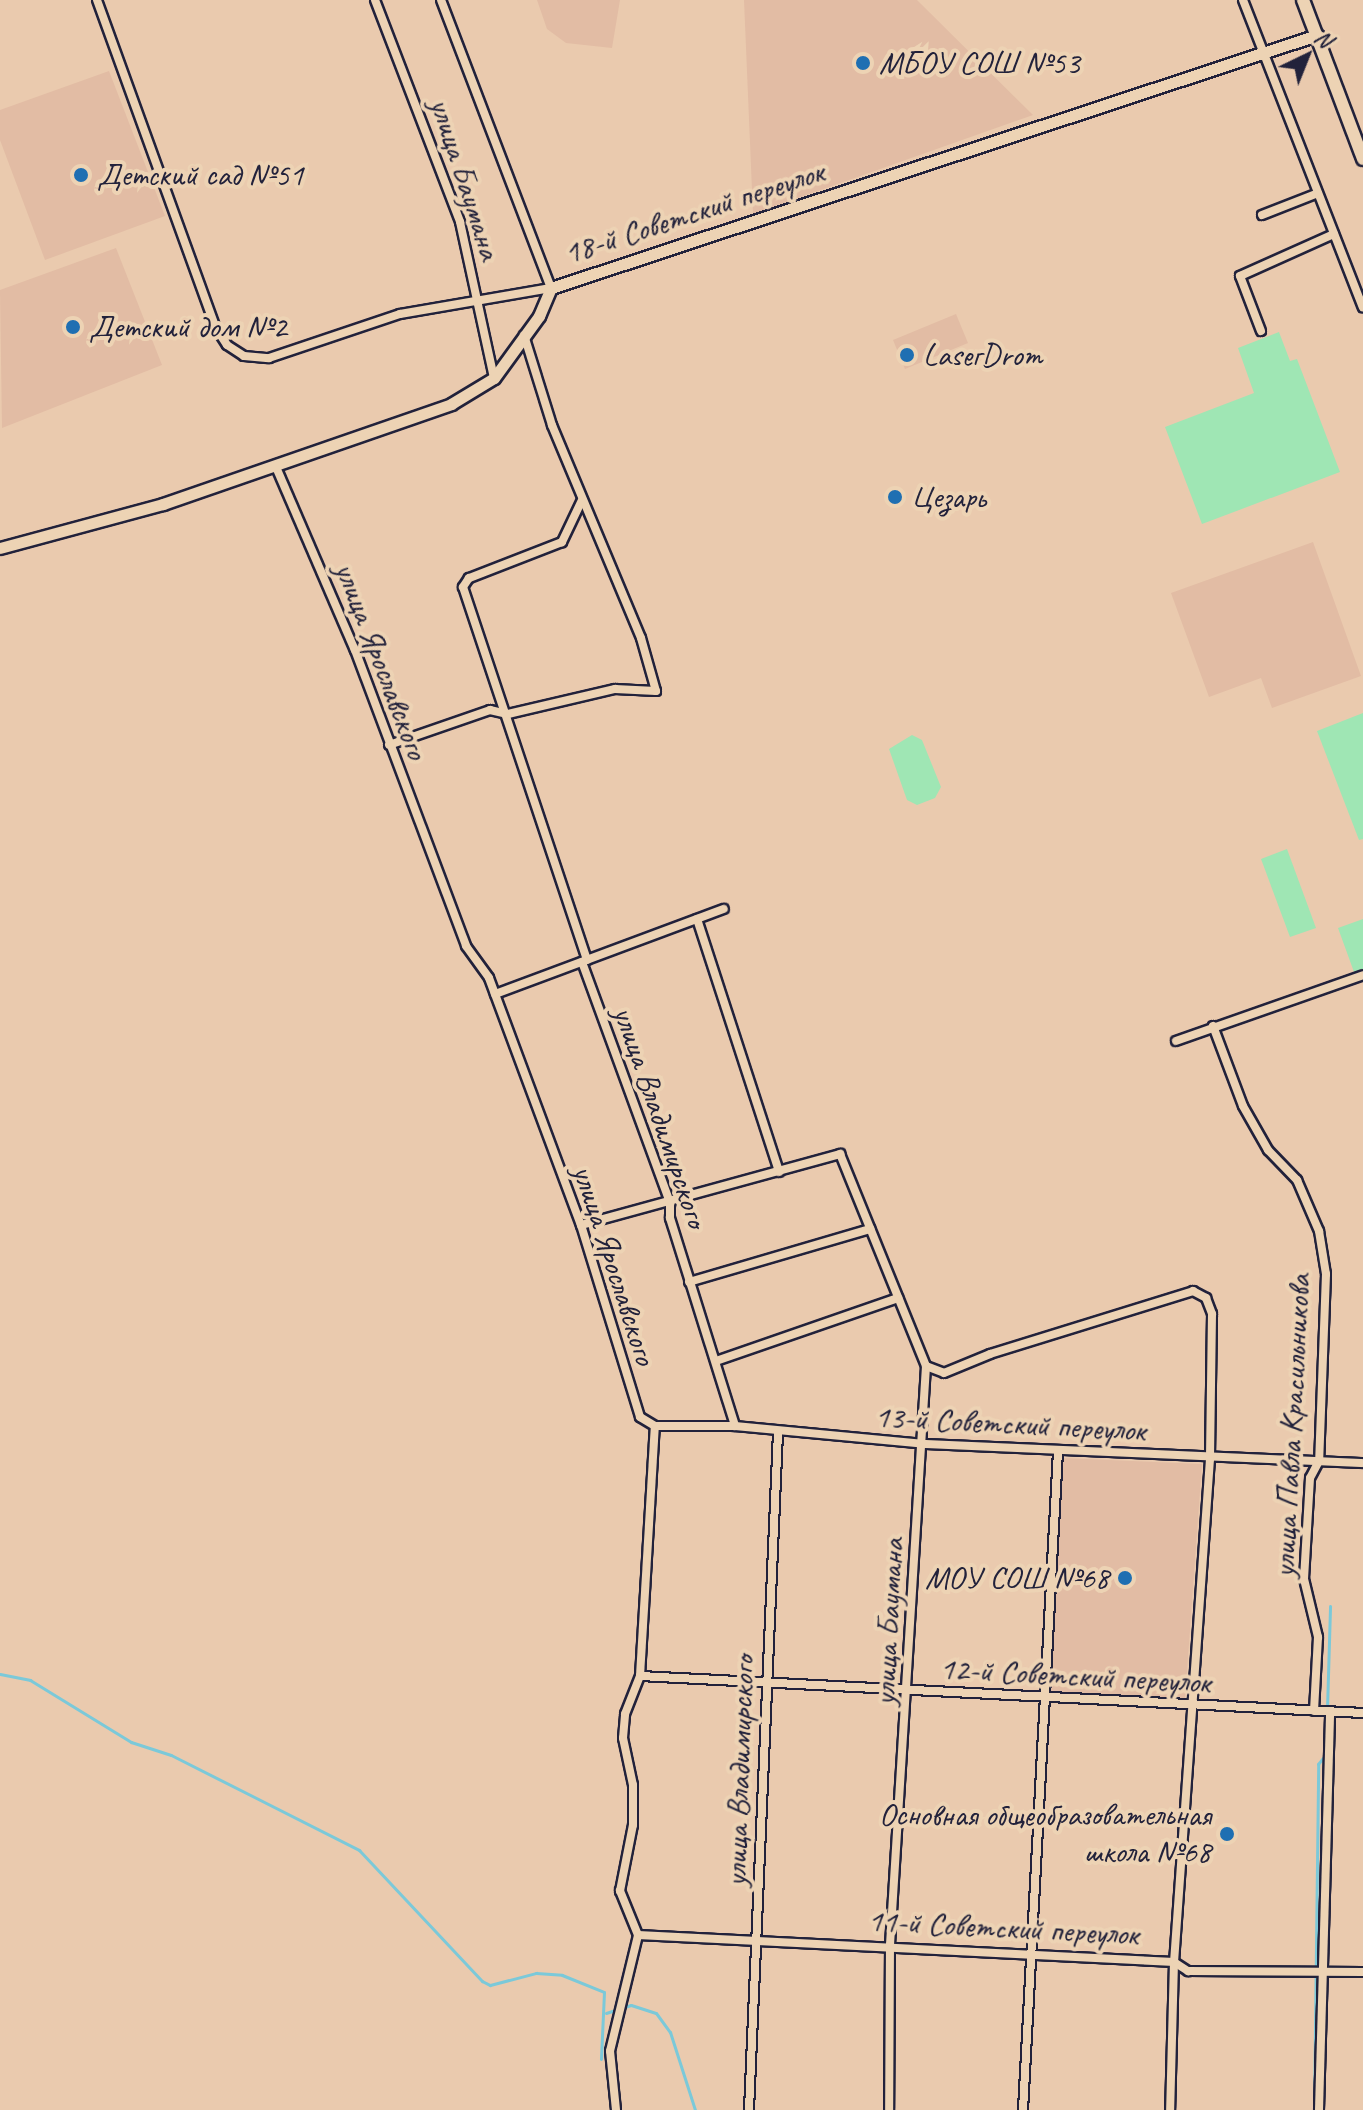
<!DOCTYPE html>
<html>
<head>
<meta charset="utf-8">
<style>
  body { margin:0 }
  #map { position:relative; width:1363px; height:2110px; overflow:hidden; background:#eacaae; font-family:Caveat,sans-serif }
  div>[style] { position:absolute }
  [style*='--x'] { left:calc(var(--x)*1px); top:calc(var(--y)*1px); width:calc(var(--w)*1px); rotate:calc(var(--a)*1deg) }
  .built>* { inset:0; background:#e2bca4 }
  .green>* { inset:0; background:#9fe6b4 }
  .stream>* { height:3px; margin:-1.5px; padding:0 1.5px; transform-origin:1.5px; border-radius:1.5px; background:#7bc9d9 }
  .roads { filter:drop-shadow(2px 0 #22223b) drop-shadow(-2px 0 #22223b) drop-shadow(0 2px #22223b) drop-shadow(0 -2px #22223b) }
  .minor>* { height:8px; margin:-4px; padding:0 4px; transform-origin:4px; border-radius:4px; background:#edd3b4 }
  .tertiary>* { height:11px; margin:-5.5px; padding:0 5.5px; transform-origin:5.5px; border-radius:5.5px; background:#edd3b4 }
  .secondary>* { height:12px; margin:-6px; padding:0 6px; transform-origin:6px; border-radius:6px; background:#edd3b4 }
  .dots>* { width:22px; height:22px; translate:-50% -50%; box-sizing:border-box; border:4px solid #edd3b4; border-radius:50% }
  span { translate:-50% -50%; white-space:nowrap; text-align:center; line-height:1.15; -webkit-text-stroke:8px #edd3b4; paint-order:stroke }
  .poi-label { font-size:32px; color:#22223b }
  .left { translate:0 -50%; text-align:left }
  .right { translate:-100% -50%; text-align:right }
  .street-label { font-size:32px; color:#22223b }
  .north { position:absolute; left:1267px; top:16px; width:80px; height:80px; -webkit-text-stroke:6px #edd3b4; paint-order:stroke; rotate:43deg; font-size:22px; font-weight:700; line-height:32px; text-align:center; color:#22223b }
  .north::after { content:''; display:block; margin:auto; width:28px; height:36px; background:#22223b; clip-path:polygon(50% 0,100% 100%,50% 72%,0 100%) }
</style>
</head>
<body>
<div id="map">
  <div class="built">
    <i style="clip-path:polygon(537px 0,620px 0,612px 48px,566px 43px,547px 29px)"></i>
    <i style="clip-path:polygon(744px 0,917px 0,1033px 115px,753px 214px)"></i>
    <i style="clip-path:polygon(109px 71px,165px 216px,45px 260px,0 140px,0 110px)"></i>
    <i style="clip-path:polygon(116px 248px,162px 365px,2px 428px,0 290px)"></i>
    <i style="clip-path:polygon(956px 314px,968px 343px,905px 369px,893px 340px)"></i>
    <i style="clip-path:polygon(1313px 542px,1361px 676px,1272px 708px,1261px 678px,1209px 697px,1171px 593px)"></i>
    <i style="clip-path:polygon(1063px 1458px,1202px 1464px,1185px 1699px,1050px 1692px)"></i>
  </div>
  <div class="green">
    <i style="clip-path:polygon(1279px 332px,1290px 361px,1297px 359px,1340px 472px,1202px 524px,1165px 427px,1254px 393px,1238px 348px)"></i>
    <i style="clip-path:polygon(1363px 713px,1363px 839px,1359px 840px,1317px 731px)"></i>
    <i style="clip-path:polygon(912px 735px,922px 740px,941px 787px,935px 798px,917px 805px,907px 800px,889px 749px)"></i>
    <i style="clip-path:polygon(1287px 849px,1316px 928px,1290px 937px,1261px 859px)"></i>
    <i style="clip-path:polygon(1363px 919px,1363px 969px,1354px 972px,1338px 928px)"></i>
  </div>
  <div class="stream">
    <i style="--x:0;--y:1674;--w:31;--a:11"></i>
    <i style="--x:30;--y:1680;--w:119;--a:31.5"></i>
    <i style="--x:131;--y:1742;--w:42;--a:18"></i>
    <i style="--x:171;--y:1755;--w:211;--a:26.8"></i>
    <i style="--x:359;--y:1850;--w:180;--a:46.8"></i>
    <i style="--x:482;--y:1981;--w:9;--a:27"></i>
    <i style="--x:490;--y:1985;--w:48;--a:-14.6"></i>
    <i style="--x:536;--y:1973;--w:26;--a:4"></i>
    <i style="--x:562;--y:1975;--w:45;--a:22"></i>
    <i style="--x:604;--y:1992;--w:67;--a:92.6"></i>
    <i style="--x:1327;--y:1709;--w:103;--a:-88.3"></i>
    <i style="--x:606;--y:2013;--w:26;--a:-18"></i>
    <i style="--x:631;--y:2005;--w:26;--a:18"></i>
    <i style="--x:656;--y:2013;--w:24;--a:54"></i>
    <i style="--x:670;--y:2032;--w:82;--a:72.2"></i>
    <i style="--x:1314;--y:2110;--w:346;--a:-89.3"></i>
    <i style="--x:1318;--y:1764;--w:14;--a:-51"></i>
  </div>
  <div class="roads">
    <div class="minor">
      <i style="--x:97;--y:0;--w:349;--a:70.1"></i>
      <i style="--x:216;--y:328;--w:20;--a:57"></i>
      <i style="--x:227;--y:345;--w:20;--a:33"></i>
      <i style="--x:244;--y:356;--w:25;--a:5"></i>
      <i style="--x:269;--y:358;--w:138;--a:-18.6"></i>
      <i style="--x:400;--y:314;--w:153;--a:-9.8"></i>
      <i style="--x:551;--y:288;--w:308;--a:-110.9"></i>
      <i style="--x:375;--y:0;--w:238;--a:69"></i>
      <i style="--x:460;--y:222;--w:160;--a:77.7"></i>
      <i style="--x:1243;--y:0;--w:330;--a:68.7"></i>
      <i style="--x:1262;--y:215;--w:60;--a:-21.4"></i>
      <i style="--x:1261;--y:331;--w:59;--a:-110.9"></i>
      <i style="--x:1240;--y:276;--w:103;--a:-24.1"></i>
      <i style="--x:276;--y:467;--w:199;--a:66.7"></i>
      <i style="--x:355;--y:650;--w:316;--a:69.4"></i>
      <i style="--x:466;--y:946;--w:39;--a:54"></i>
      <i style="--x:489;--y:978;--w:264;--a:69.6"></i>
      <i style="--x:581;--y:1225;--w:201;--a:72.9"></i>
      <i style="--x:640;--y:1417;--w:17;--a:31"></i>
      <i style="--x:655;--y:1426;--w:80;--a:0"></i>
      <i style="--x:735;--y:1426;--w:190;--a:5.4"></i>
      <i style="--x:924;--y:1444;--w:439;--a:2.5"></i>
      <i style="--x:582;--y:500;--w:47;--a:115.5"></i>
      <i style="--x:562;--y:542;--w:100;--a:158.8"></i>
      <i style="--x:469;--y:578;--w:11;--a:124"></i>
      <i style="--x:463;--y:587;--w:393;--a:71.6"></i>
      <i style="--x:389;--y:745;--w:107;--a:-19.1"></i>
      <i style="--x:490;--y:710;--w:18;--a:13"></i>
      <i style="--x:508;--y:714;--w:110;--a:-13.2"></i>
      <i style="--x:615;--y:689;--w:41;--a:2.8"></i>
      <i style="--x:656;--y:691;--w:55;--a:-105.8"></i>
      <i style="--x:641;--y:638;--w:231;--a:-112.7"></i>
      <i style="--x:552;--y:425;--w:94;--a:-107.3"></i>
      <i style="--x:697;--y:919;--w:266;--a:72"></i>
      <i style="--x:582;--y:962;--w:257;--a:69.9"></i>
      <i style="--x:670;--y:1203;--w:15;--a:90"></i>
      <i style="--x:670;--y:1218;--w:218;--a:72.6"></i>
      <i style="--x:495;--y:994;--w:244;--a:-20.4"></i>
      <i style="--x:1213;--y:1026;--w:85;--a:69.4"></i>
      <i style="--x:1243;--y:1106;--w:51;--a:60.4"></i>
      <i style="--x:1268;--y:1150;--w:42;--a:46"></i>
      <i style="--x:1297;--y:1180;--w:56;--a:66.7"></i>
      <i style="--x:1319;--y:1231;--w:44;--a:80.8"></i>
      <i style="--x:1326;--y:1274;--w:187;--a:92.1"></i>
      <i style="--x:1319;--y:1461;--w:19;--a:118"></i>
      <i style="--x:1310;--y:1478;--w:101;--a:93.4"></i>
      <i style="--x:1304;--y:1579;--w:60;--a:76.4"></i>
      <i style="--x:1318;--y:1637;--w:74;--a:93.1"></i>
      <i style="--x:1176;--y:1041;--w:198;--a:-19.4"></i>
      <i style="--x:581;--y:1225;--w:269;--a:-15.3"></i>
      <i style="--x:840;--y:1154;--w:229;--a:67.9"></i>
      <i style="--x:926;--y:1366;--w:580;--a:93.56"></i>
      <i style="--x:890;--y:1945;--w:165;--a:90.3"></i>
      <i style="--x:689;--y:1282;--w:189;--a:-16.3"></i>
      <i style="--x:716;--y:1361;--w:193;--a:-19.1"></i>
      <i style="--x:926;--y:1366;--w:19;--a:21"></i>
      <i style="--x:944;--y:1373;--w:50;--a:-22.4"></i>
      <i style="--x:990;--y:1354;--w:213;--a:-17.2"></i>
      <i style="--x:1193;--y:1291;--w:15;--a:28"></i>
      <i style="--x:1206;--y:1298;--w:17;--a:69"></i>
      <i style="--x:1212;--y:1314;--w:145;--a:90.8"></i>
      <i style="--x:1210;--y:1459;--w:504;--a:94.09"></i>
      <i style="--x:1174;--y:1962;--w:148;--a:91.5"></i>
      <i style="--x:640;--y:1676;--w:724;--a:2.93"></i>
      <i style="--x:638;--y:1935;--w:537;--a:2.88"></i>
      <i style="--x:1174;--y:1962;--w:17;--a:33"></i>
      <i style="--x:1188;--y:1971;--w:175;--a:0.3"></i>
      <i style="--x:616;--y:2110;--w:59;--a:-95.8"></i>
      <i style="--x:610;--y:2051;--w:119;--a:-76.4"></i>
      <i style="--x:638;--y:1935;--w:48;--a:-112.2"></i>
      <i style="--x:620;--y:1891;--w:67;--a:-78.9"></i>
      <i style="--x:633;--y:1825;--w:40;--a:-90"></i>
      <i style="--x:633;--y:1785;--w:48;--a:-102"></i>
      <i style="--x:623;--y:1738;--w:24;--a:-85"></i>
      <i style="--x:625;--y:1714;--w:41;--a:-68.5"></i>
      <i style="--x:640;--y:1676;--w:250;--a:-86.6"></i>
      <i style="--x:749;--y:2110;--w:678;--a:-87.55"></i>
      <i style="--x:1023;--y:2110;--w:660;--a:-86.96"></i>
      <i style="--x:1319;--y:2110;--w:398;--a:-88.4"></i>
    </div>
    <div class="tertiary">
      <i style="--x:0;--y:548;--w:169;--a:-15.1"></i>
      <i style="--x:163;--y:504;--w:305;--a:-19.1"></i>
      <i style="--x:451;--y:404;--w:50;--a:-31.2"></i>
      <i style="--x:494;--y:378;--w:77;--a:-54"></i>
      <i style="--x:539;--y:316;--w:30;--a:-67"></i>
      <i style="--x:551;--y:288;--w:807;--a:-18.28"></i>
    </div>
    <div class="secondary">
      <i style="--x:1303;--y:0;--w:170;--a:69.3"></i>
    </div>
  </div>
  <div class="dots">
    <i style="left:863px;top:63px;background:#1f6fb2"></i>
    <i style="left:81px;top:175px;background:#1f6fb2"></i>
    <i style="left:73px;top:327px;background:#1f6fb2"></i>
    <i style="left:907px;top:355px;background:#1f6fb2"></i>
    <i style="left:895px;top:497px;background:#1f6fb2"></i>
    <i style="left:1125px;top:1578px;background:#1f6fb2"></i>
    <i style="left:1227px;top:1834px;background:#1f6fb2"></i>
  </div>
  <div class="poi-label">
    <span class="left" style="left:879px;top:63px">МБОУ СОШ №53</span>
    <span class="left" style="left:97px;top:175px">Детский сад №51</span>
    <span class="left" style="left:89px;top:327px">Детский дом №2</span>
    <span class="left" style="left:923px;top:355px">LaseгDrom</span>
    <span class="left" style="left:911px;top:497px">Цезарь</span>
    <span class="right" style="left:1109px;top:1578px">МОУ СОШ №68</span>
    <span class="right" style="left:1211px;top:1834px">Основная общеобразовательная<br>школа №68</span>
  </div>
  <div class="street-label">
    <span style="left:465px;top:179px;rotate:72deg">улица Баумана</span>
    <span style="left:694px;top:213px;rotate:-18deg">18-й Советский переулок</span>
    <span style="left:381px;top:661px;rotate:69deg">улица Ярославского</span>
    <span style="left:660px;top:1117px;rotate:71deg">улица Владимирского</span>
    <span style="left:614px;top:1265px;rotate:72deg">улица Ярославского</span>
    <span style="left:1010px;top:1424px;rotate:3deg">13-й Советский переулок</span>
    <span style="left:1292px;top:1426px;rotate:-87deg">улица Павла Красильникова</span>
    <span style="left:889px;top:1622px;rotate:-87deg">улица Баумана</span>
    <span style="left:1075px;top:1676px;rotate:3deg">12-й Советский переулок</span>
    <span style="left:740px;top:1771px;rotate:-88deg">улица Владимирского</span>
    <span style="left:1003px;top:1928px;rotate:3deg">11-й Советский переулок</span>
  </div>
  <div class="north">N</div>
</div>
</body>
</html>
